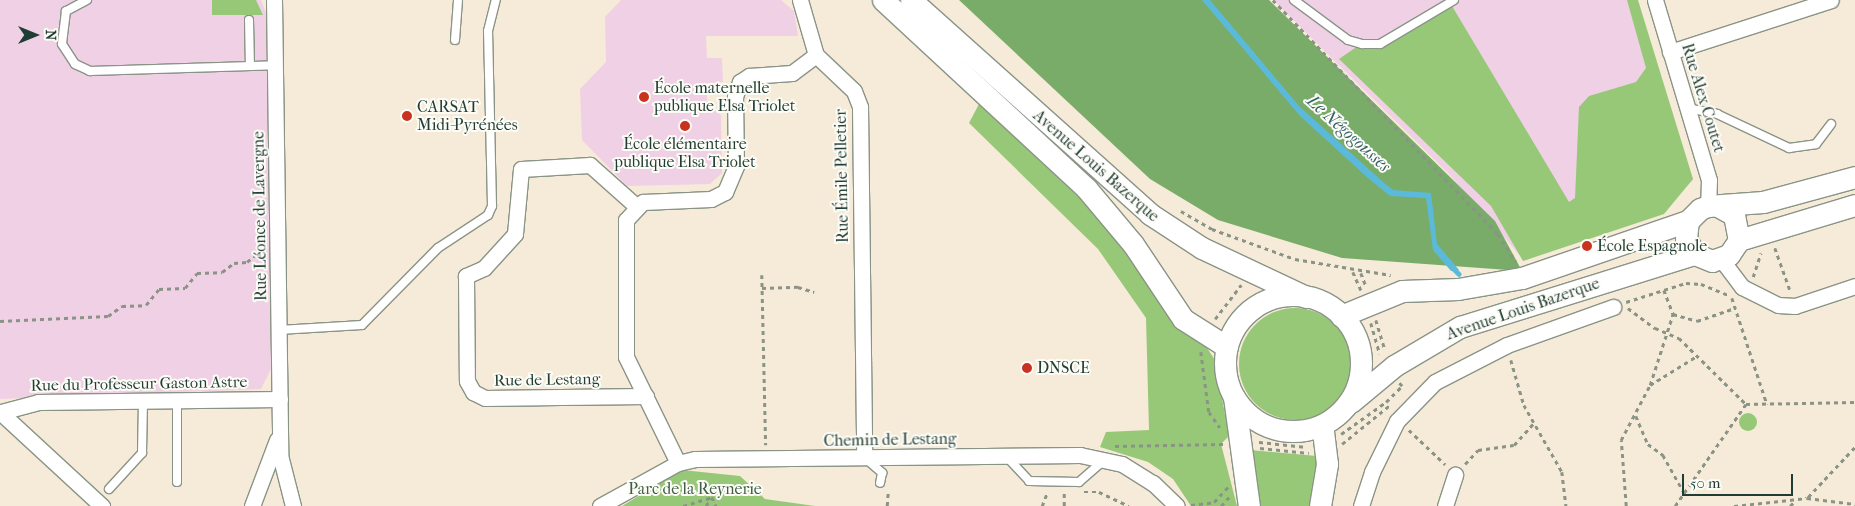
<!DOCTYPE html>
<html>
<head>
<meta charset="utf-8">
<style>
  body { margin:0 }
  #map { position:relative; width:1855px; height:506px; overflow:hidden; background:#f6ebd8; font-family:"IM FELL French Canon",serif }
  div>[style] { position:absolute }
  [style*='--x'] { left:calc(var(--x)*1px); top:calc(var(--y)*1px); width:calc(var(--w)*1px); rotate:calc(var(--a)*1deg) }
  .built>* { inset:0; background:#f0d0e5 }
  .green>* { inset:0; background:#97c878 }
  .round { border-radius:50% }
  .forest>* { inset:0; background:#79ac68 }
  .water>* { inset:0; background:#5bbada }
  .stream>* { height:4.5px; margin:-2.25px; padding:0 2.25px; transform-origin:2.25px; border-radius:2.25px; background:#5bbada }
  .path>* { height:2.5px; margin-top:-1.25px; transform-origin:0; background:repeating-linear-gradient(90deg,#8a9486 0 4px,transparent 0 8px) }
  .roads { filter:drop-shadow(1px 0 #8a9486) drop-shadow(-1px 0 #8a9486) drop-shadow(0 1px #8a9486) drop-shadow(0 -1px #8a9486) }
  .lane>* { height:8px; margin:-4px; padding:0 4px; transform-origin:4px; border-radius:4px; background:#fff }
  .street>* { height:15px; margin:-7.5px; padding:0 7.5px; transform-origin:7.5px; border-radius:7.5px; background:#fff }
  .secondary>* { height:21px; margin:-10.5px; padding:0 10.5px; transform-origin:10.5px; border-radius:10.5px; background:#fff }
  .secondary>.ring { margin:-10.5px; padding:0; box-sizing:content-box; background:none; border:21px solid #fff; border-radius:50% }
  .dots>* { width:14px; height:14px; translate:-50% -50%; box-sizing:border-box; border:2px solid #fdfcf7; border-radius:50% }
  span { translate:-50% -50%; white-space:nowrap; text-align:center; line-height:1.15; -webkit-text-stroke:4px #fdfcf7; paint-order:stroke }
  .poi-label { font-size:16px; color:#1f3d34 }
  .left { translate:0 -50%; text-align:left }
  .street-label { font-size:16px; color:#1f3d34 }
  .park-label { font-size:16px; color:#3d6045 }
  .water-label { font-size:18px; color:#316266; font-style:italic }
  .north { position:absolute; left:10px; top:10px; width:50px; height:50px; -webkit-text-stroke:4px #fdfcf7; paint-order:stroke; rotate:90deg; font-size:14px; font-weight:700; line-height:20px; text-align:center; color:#1f3d34 }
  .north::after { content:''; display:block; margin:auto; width:18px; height:22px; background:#1f3d34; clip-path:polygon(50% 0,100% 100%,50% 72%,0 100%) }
  .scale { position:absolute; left:1682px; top:474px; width:111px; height:22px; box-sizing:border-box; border:2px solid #1f3d34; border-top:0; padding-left:6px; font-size:15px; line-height:18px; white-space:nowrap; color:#1f3d34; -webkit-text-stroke:4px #fdfcf7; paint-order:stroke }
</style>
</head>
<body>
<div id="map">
  <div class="built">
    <i style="clip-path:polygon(0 0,261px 0,266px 13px,271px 369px,261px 389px,0 399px)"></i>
    <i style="clip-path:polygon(621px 0,781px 0,794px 11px,798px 36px,706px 36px,707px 58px,722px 58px,723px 82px,707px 83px,707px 104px,721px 115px,722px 173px,710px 184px,627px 186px,582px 140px,580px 89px,606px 62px,605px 17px)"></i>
    <i style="clip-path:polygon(1273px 0,1637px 0,1693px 180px,1683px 190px,1524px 260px,1449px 174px)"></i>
  </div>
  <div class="green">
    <i style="clip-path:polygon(212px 0,256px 0,263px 15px,212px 15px)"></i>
    <i style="clip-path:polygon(1627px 0,1638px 0,1693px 179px,1664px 214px,1523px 261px,1491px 206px,1339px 59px,1355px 48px,1378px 49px,1452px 6px,1569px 202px,1575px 198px,1579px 107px,1589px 96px,1636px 82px,1646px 68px)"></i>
    <i style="clip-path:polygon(979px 104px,1101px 218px,1178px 329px,1207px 348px,1215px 360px,1229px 436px,1221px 444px,1237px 506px,1191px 506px,1173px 479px,1148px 462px,1100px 447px,1106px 432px,1149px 430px,1146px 318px,1098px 249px,969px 123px)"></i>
    <i class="round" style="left:1239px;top:308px;width:112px;height:112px"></i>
    <i class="round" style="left:1739px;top:413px;width:18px;height:18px"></i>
    <i style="clip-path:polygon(1250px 450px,1317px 456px,1320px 468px,1313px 506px,1260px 506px)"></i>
    <i style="clip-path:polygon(682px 470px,740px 476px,765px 499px,815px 506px,622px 506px)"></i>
  </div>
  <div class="forest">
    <i style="clip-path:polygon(959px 0,1269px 0,1495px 221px,1522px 271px,1342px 258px,1218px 220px,1150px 179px)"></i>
  </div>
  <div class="water">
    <i style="clip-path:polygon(1202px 0,1210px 0,1299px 106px,1383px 182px,1393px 190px,1431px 193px,1437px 244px,1459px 270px,1451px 271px,1433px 250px,1426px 198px,1390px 196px,1368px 178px,1300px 116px)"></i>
  </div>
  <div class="stream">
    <i style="--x:1451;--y:266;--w:11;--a:45"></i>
  </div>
  <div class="path">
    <i style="--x:1273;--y:0;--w:325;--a:46.1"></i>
    <i style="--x:1498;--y:234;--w:33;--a:57"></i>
    <i style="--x:1181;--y:211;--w:36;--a:30"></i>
    <i style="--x:1212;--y:229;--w:88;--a:19.9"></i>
    <i style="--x:1295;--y:259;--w:97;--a:9.5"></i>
    <i style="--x:1775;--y:248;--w:45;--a:70.3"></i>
    <i style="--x:1353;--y:272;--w:20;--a:66"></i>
    <i style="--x:1361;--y:273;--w:14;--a:69"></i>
    <i style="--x:762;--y:275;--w:170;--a:88.7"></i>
    <i style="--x:1753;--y:277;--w:25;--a:-72"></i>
    <i style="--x:762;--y:288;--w:36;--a:-2"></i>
    <i style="--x:798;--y:287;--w:17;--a:17"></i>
    <i style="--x:1664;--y:290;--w:26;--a:69"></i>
    <i style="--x:1673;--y:314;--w:25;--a:16"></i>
    <i style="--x:1697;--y:321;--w:40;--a:-18.9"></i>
    <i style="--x:1732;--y:298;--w:112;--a:71.7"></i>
    <i style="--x:1626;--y:302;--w:63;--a:-17.6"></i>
    <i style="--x:1686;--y:283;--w:15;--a:4"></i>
    <i style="--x:1701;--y:284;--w:31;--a:22"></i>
    <i style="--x:1628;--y:308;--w:34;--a:37"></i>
    <i style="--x:1655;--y:328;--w:26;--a:23"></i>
    <i style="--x:1679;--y:338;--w:94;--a:44.6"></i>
    <i style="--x:1215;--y:319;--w:43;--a:-52.6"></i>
    <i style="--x:1376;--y:320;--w:31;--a:73"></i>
    <i style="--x:0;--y:321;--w:108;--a:-2.7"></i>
    <i style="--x:108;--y:316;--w:17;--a:-36"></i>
    <i style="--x:122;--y:306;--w:24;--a:-2"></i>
    <i style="--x:146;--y:305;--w:21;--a:-51"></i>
    <i style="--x:159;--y:289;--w:26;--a:-2"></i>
    <i style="--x:185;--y:288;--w:19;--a:-51"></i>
    <i style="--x:197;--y:273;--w:25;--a:-2"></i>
    <i style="--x:222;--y:272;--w:15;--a:-37"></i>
    <i style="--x:234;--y:263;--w:13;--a:-4"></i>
    <i style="--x:247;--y:262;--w:21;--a:-41"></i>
    <i style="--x:1371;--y:323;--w:32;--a:74"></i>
    <i style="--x:1201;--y:352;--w:61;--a:82.4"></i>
    <i style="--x:1209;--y:412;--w:19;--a:55"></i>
    <i style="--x:1511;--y:360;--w:47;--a:73.9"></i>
    <i style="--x:1524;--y:405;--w:77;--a:60.4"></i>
    <i style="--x:1562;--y:472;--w:34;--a:83"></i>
    <i style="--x:1650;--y:385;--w:55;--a:-31.7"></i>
    <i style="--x:1636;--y:416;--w:30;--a:67"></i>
    <i style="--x:1648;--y:444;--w:19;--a:36"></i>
    <i style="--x:1663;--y:455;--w:47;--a:60.7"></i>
    <i style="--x:1409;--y:430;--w:50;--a:43.4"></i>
    <i style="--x:1341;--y:434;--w:55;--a:-35.4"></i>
    <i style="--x:1386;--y:402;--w:23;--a:-45"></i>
    <i style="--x:1402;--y:386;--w:4;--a:-135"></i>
    <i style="--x:1259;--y:442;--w:48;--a:5.9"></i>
    <i style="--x:1342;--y:444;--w:62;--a:-39.1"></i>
    <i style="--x:1115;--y:446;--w:109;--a:-1.1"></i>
    <i style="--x:1260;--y:448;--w:49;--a:5.8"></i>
    <i style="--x:1465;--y:464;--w:19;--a:-47"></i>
    <i style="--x:1478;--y:450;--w:36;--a:-8"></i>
    <i style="--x:1514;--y:445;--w:30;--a:-48"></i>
    <i style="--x:1084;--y:492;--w:15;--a:0"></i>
    <i style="--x:1099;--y:492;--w:33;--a:25"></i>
    <i style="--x:1808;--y:497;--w:69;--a:-46.8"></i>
    <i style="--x:1191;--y:505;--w:23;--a:-7"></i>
    <i style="--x:1214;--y:502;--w:21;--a:-47"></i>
    <i style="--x:683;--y:506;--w:30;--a:-17"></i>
    <i style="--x:712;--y:497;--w:10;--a:66"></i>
    <i style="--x:706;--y:506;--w:9;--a:-58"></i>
    <i style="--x:887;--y:506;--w:16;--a:-86"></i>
    <i style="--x:1042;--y:506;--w:14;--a:-69"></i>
    <i style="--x:1064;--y:506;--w:13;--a:-90"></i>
    <i style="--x:1221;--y:506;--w:13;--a:-48"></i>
    <i style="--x:1626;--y:506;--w:66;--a:-94.3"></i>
    <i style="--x:1621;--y:440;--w:62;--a:-62.2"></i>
    <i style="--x:1650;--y:385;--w:75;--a:-72.1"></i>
    <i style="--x:1675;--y:506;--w:124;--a:-55.2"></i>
    <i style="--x:1746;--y:404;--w:109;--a:-1.1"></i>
    <i style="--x:1734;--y:506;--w:73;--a:-6.3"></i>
    <i style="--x:1807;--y:498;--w:48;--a:7.1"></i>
    <i style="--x:1790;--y:506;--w:8;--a:-45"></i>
  </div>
  <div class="roads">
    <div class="lane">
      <i style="--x:87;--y:0;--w:24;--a:152"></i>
      <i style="--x:66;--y:11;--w:33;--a:97"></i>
      <i style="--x:62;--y:44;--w:24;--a:57"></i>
      <i style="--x:75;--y:64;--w:17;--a:25"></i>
      <i style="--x:90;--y:71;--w:186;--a:-1.8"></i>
      <i style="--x:1294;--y:0;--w:67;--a:36.5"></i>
      <i style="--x:1348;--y:40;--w:15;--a:16"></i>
      <i style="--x:1362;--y:44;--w:18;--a:0"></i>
      <i style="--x:1380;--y:44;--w:86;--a:-30.7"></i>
      <i style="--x:249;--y:20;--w:46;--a:88.8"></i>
      <i style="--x:455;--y:40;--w:40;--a:-85.7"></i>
      <i style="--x:1687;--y:108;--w:31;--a:11"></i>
      <i style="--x:1717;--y:114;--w:80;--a:25.3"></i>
      <i style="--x:1789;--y:148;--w:27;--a:-8"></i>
      <i style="--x:1816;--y:144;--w:25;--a:-53"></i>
      <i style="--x:279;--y:330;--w:83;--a:-3.4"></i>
      <i style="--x:362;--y:325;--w:108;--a:-45.4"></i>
      <i style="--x:438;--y:248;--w:60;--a:-33.4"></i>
      <i style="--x:488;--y:215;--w:10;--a:-66"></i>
      <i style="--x:492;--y:206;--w:175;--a:-91.3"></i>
      <i style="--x:488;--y:31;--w:32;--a:-76"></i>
      <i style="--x:177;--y:400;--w:82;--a:90"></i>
      <i style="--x:1006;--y:456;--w:34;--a:47"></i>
      <i style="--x:1029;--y:481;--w:50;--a:1.1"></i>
      <i style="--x:1079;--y:482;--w:33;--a:-41"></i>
      <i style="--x:865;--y:458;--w:23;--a:41"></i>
      <i style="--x:882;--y:473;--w:10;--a:101"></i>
      <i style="--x:109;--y:489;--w:49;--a:-47.5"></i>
      <i style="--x:142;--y:453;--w:52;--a:-88.9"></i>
    </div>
    <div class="street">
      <i style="--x:274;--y:0;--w:455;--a:89.2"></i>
      <i style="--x:280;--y:455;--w:53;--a:75.7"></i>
      <i style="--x:800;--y:0;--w:57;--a:73.8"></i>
      <i style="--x:816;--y:55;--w:52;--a:43.5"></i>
      <i style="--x:854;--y:91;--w:17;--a:69"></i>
      <i style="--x:860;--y:107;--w:349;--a:89.3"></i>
      <i style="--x:1655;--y:0;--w:188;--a:73.3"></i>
      <i style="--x:1709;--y:180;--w:26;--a:92"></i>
      <i style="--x:1670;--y:52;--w:169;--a:-17.9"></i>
      <i style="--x:636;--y:206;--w:62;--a:-138.3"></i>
      <i style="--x:590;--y:165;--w:69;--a:176.7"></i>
      <i style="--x:521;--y:169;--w:65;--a:95.3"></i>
      <i style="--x:515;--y:234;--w:46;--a:132.4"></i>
      <i style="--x:484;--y:268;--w:20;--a:156"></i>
      <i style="--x:466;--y:276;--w:105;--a:89.5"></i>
      <i style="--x:467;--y:381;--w:13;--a:61"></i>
      <i style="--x:473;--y:392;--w:13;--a:27"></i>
      <i style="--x:485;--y:398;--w:161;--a:-0.7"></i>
      <i style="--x:1721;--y:259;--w:35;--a:53"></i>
      <i style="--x:1742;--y:287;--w:40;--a:26.6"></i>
      <i style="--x:1778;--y:305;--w:17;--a:3"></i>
      <i style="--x:1795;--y:306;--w:63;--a:-18.4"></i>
      <i style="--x:0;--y:412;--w:139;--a:42.7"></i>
      <i style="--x:1;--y:412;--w:38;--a:-15"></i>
      <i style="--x:38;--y:402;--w:242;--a:-0.7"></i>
      <i style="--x:678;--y:463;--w:118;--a:-116.1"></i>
      <i style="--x:626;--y:357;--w:137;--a:-90"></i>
      <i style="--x:626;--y:220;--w:25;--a:-47"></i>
      <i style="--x:643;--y:202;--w:68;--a:-2.5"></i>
      <i style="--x:711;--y:199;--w:16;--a:-27"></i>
      <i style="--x:725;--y:192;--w:28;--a:-67"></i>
      <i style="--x:736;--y:166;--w:69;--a:-90.8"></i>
      <i style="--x:735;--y:97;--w:16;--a:-72"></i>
      <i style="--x:740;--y:82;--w:11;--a:-34"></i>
      <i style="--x:749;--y:76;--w:43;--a:-4"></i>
      <i style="--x:792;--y:73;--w:30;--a:-37"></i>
      <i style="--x:252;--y:506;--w:71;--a:-69.3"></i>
      <i style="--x:600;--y:506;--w:89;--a:-28.9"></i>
      <i style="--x:678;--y:463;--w:17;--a:-13"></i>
      <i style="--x:695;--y:459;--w:385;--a:-0.6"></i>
      <i style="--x:1080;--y:455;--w:43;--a:12.1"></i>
      <i style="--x:1122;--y:464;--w:36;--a:32"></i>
      <i style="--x:1153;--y:483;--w:33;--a:44"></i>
      <i style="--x:1361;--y:506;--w:36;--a:-72"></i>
      <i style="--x:1372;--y:472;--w:57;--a:-63.9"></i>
      <i style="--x:1397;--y:421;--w:54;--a:-45.7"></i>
      <i style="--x:1435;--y:382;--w:81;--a:-27.2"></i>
      <i style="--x:1507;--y:345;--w:113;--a:-19.7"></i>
      <i style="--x:1445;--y:506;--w:33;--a:-72"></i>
    </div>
    <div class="secondary">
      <i style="--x:883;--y:0;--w:277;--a:42.8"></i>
      <i style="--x:1086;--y:188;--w:73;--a:50"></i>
      <i style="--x:1133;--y:244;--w:90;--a:56.3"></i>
      <i style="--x:1183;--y:319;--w:52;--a:32.5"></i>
      <i style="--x:911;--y:0;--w:321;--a:41.8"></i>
      <i style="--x:1150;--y:214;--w:62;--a:33.2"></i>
      <i style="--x:1202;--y:248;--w:115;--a:25.2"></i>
      <i style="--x:1718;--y:206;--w:18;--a:29"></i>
      <i style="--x:1734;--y:215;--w:25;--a:79"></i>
      <i style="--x:1739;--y:240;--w:18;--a:124"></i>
      <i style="--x:1729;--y:255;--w:18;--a:161"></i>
      <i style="--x:1712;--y:261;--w:18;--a:-158"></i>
      <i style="--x:1695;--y:254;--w:17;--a:-121"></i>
      <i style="--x:1686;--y:239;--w:18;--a:-84"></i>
      <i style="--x:1688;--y:221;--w:17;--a:-45"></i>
      <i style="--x:1700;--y:209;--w:9;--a:-21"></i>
      <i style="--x:1708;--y:206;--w:55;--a:-4.2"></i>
      <i style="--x:1763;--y:202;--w:95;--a:-15.2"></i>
      <i style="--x:1739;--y:240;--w:121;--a:-16.8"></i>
      <i class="ring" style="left:1225px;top:295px;width:115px;height:115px"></i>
      <i style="--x:1341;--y:316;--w:66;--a:-22.3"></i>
      <i style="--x:1402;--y:291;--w:56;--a:-2"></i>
      <i style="--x:1458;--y:289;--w:65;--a:-9.8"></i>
      <i style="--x:1522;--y:278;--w:176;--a:-19"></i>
      <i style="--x:1234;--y:397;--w:110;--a:82.2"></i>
      <i style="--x:1351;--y:402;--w:56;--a:-39.9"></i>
      <i style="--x:1394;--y:366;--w:77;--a:-30.6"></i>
      <i style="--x:1460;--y:327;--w:246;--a:-17.3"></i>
      <i style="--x:1320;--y:506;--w:43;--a:-80.5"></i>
      <i style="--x:1327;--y:464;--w:39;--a:-97"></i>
    </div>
  </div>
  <div class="dots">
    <i style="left:644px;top:97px;background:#c8321e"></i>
    <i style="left:407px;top:116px;background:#c8321e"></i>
    <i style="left:685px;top:126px;background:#c8321e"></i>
    <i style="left:1587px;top:246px;background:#c8321e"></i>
    <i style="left:1027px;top:368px;background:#c8321e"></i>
  </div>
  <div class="poi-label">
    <span class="left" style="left:654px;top:97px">École maternelle<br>publique Elsa Triolet</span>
    <span class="left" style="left:417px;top:116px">CARSAT<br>Midi-Pyrénées</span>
    <span style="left:685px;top:153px">École élémentaire<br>publique Elsa Triolet</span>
    <span class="left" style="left:1597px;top:246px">École Espagnole</span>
    <span class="left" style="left:1037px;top:368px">DNSCE</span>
  </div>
  <div class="street-label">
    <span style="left:1703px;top:98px;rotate:73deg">Rue Alex Coutet</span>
    <span style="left:1096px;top:166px;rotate:41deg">Avenue Louis Bazerque</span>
    <span style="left:842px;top:176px;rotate:-91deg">Rue Émile Pelletier</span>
    <span style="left:260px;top:216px;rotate:-91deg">Rue Léonce de Lavergne</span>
    <span style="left:1523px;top:309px;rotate:-19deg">Avenue Louis Bazerque</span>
    <span style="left:547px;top:380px;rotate:-1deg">Rue de Lestang</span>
    <span style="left:139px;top:384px;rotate:-1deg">Rue du Professeur Gaston Astre</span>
    <span style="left:890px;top:440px;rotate:-1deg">Chemin de Lestang</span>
  </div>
  <div class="park-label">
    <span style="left:695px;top:489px">Parc de la Reynerie</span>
  </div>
  <div class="water-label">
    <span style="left:1348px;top:134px;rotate:42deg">Le Négogousses</span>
  </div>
  <div class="north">N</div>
  <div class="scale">50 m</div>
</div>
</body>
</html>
